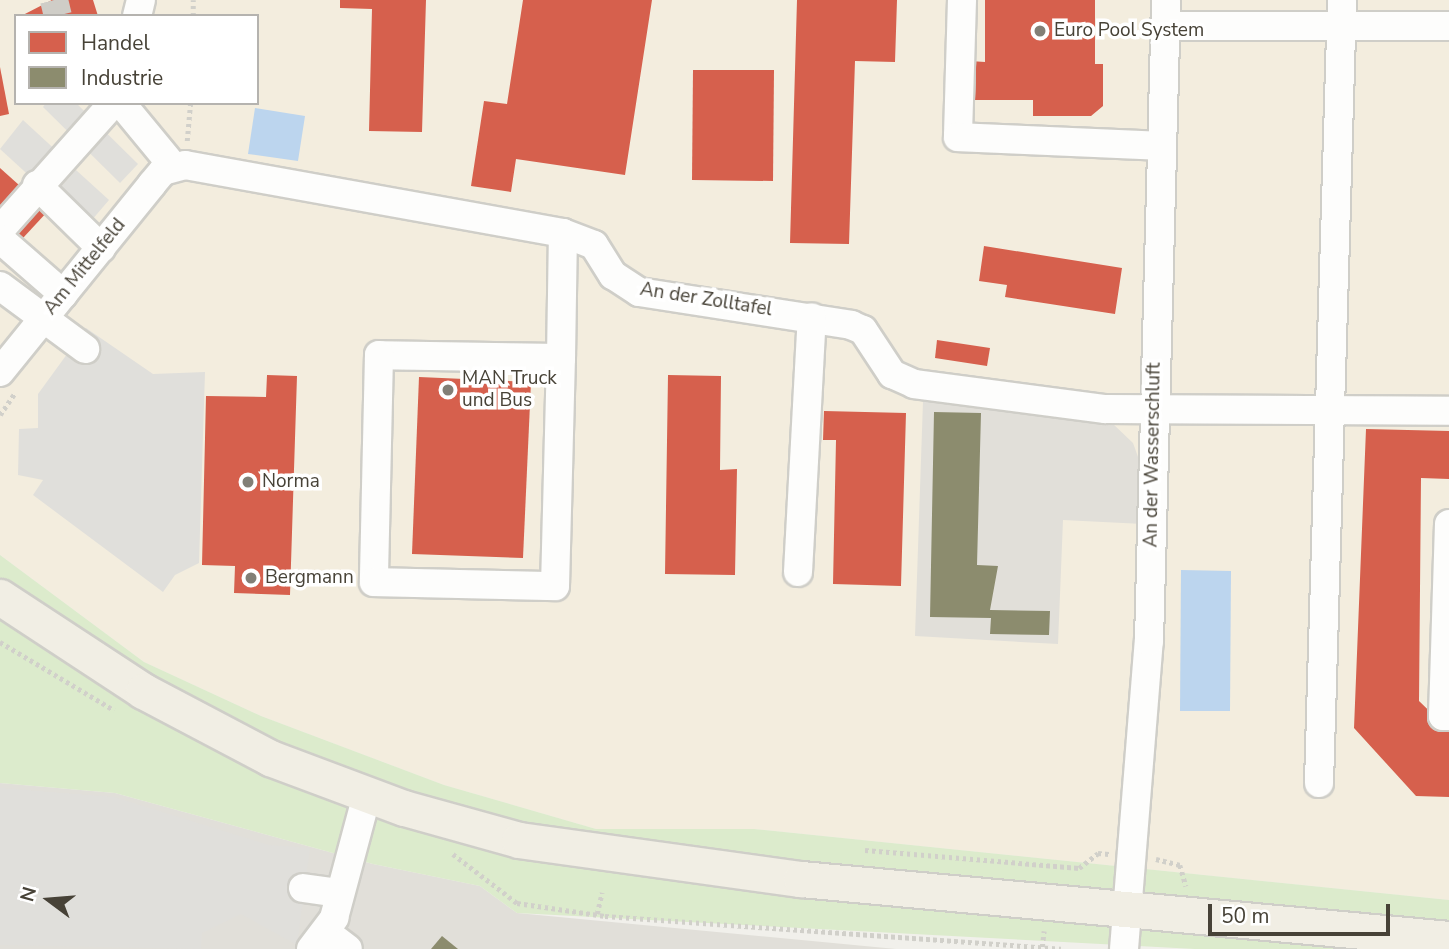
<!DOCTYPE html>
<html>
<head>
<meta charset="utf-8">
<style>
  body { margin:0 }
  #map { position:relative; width:1449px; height:949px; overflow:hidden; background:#f1f0eb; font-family:"Nunito Sans",sans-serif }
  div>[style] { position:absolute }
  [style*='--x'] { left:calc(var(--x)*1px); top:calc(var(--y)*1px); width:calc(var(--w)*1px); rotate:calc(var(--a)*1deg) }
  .commercial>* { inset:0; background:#f3edde }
  .industrial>* { inset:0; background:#e1dfd9 }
  .green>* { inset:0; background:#dcebcc }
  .parking>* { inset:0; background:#e0dfdb }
  .water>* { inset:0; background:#bcd5ee }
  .shops>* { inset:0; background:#d6604d }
  .industry>* { inset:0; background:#8c8c6e }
  .minor-tunnel>* { height:28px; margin-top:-14px; transform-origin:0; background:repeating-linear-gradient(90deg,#cfcdc7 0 28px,transparent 0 42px) }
  .path>* { height:4.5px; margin-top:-2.25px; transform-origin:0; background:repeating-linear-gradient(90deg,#d1d0ca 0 3.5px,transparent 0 7px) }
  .roads { filter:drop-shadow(2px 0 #cfcec8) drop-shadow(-2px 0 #cfcec8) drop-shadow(0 2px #cfcec8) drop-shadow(0 -2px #cfcec8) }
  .minor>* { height:28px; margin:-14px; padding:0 14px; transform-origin:14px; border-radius:14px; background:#fdfdfc }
  .major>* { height:35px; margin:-17.5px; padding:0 17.5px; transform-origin:17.5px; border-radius:17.5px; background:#f1eee4 }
  .dots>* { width:19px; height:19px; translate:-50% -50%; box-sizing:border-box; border:4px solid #fff; border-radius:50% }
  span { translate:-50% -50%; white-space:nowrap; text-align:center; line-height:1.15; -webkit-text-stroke:7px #fff; paint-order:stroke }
  .poi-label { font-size:19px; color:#474237 }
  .left { translate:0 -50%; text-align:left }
  .street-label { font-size:19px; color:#474237 }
  .legend { position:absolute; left:14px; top:14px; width:245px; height:91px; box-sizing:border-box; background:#fff; border:2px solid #b5b3af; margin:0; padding:9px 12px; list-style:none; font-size:21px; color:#474237 }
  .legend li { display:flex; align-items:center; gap:14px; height:35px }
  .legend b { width:35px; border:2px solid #b5b3af }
  .north { position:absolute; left:14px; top:865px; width:70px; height:70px; -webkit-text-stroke:5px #fff; paint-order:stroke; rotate:286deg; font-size:19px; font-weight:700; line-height:28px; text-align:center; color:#474237 }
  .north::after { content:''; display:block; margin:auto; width:24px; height:32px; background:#474237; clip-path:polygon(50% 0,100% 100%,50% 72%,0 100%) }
  .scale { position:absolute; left:1208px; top:904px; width:182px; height:32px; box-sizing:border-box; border:4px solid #474237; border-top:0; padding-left:9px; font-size:21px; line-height:24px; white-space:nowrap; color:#474237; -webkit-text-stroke:5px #fff; paint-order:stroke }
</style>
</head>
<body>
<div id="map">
  <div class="commercial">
    <i style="clip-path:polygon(evenodd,0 0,1449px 0,1449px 900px,754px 829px,596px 829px,444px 785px,261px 716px,144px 662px,0 555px,0 0,16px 16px,257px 16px,257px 103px,16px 103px,16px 16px)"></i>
  </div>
  <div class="industrial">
    <i style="clip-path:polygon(923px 401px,1112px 423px,1133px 443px,1142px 468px,1143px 524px,1063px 520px,1058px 644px,915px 636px)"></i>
    <i style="clip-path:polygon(0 783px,115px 793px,373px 864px,480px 886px,517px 913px,896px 949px,0 949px)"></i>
  </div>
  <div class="green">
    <i style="clip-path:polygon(0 555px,144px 662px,261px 716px,444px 785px,596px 829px,754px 829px,1449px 900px,1449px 949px,1195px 949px,517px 913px,480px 886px,373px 864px,115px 793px,0 783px)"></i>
  </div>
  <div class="parking">
    <i style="clip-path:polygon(46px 103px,76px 103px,138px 164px,120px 183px,43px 107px)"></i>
    <i style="clip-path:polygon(23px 120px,61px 155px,36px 182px,0 149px)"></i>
    <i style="clip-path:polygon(76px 170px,109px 200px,85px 228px,51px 198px)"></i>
    <i style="clip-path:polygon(86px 328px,153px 374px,205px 372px,199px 563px,175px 575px,163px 592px,33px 495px,43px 480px,18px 475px,19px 429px,38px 428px,38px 394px)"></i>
    <i style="clip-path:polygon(0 788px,114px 797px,269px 845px,310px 848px,297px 945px,241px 914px,202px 933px,201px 949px,0 945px)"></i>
  </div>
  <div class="water">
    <i style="clip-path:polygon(255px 108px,305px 116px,298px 161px,248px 154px)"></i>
    <i style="clip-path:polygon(1181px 570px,1231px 571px,1230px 711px,1180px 711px)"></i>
  </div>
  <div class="shops">
    <i style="clip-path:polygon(52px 0,93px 0,98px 16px,21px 16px)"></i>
    <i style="clip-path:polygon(340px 0,426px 0,422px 132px,369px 131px,372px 9px,340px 8px)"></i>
    <i style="clip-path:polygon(523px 0,652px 0,625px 175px,516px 159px,511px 192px,471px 186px,484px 101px,507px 104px)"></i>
    <i style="clip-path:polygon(797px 0,897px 0,895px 62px,855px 61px,849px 244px,790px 243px)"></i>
    <i style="clip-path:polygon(985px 0,1095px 0,1095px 64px,1103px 64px,1103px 106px,1091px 116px,1033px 116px,1033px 100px,970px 100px,970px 61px,985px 62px)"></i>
    <i style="clip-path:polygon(0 67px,9px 114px,0 116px)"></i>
    <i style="clip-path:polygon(693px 70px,774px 70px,773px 181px,692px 180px)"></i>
    <i style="clip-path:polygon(0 168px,48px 211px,23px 238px,0 217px)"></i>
    <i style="clip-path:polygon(984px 246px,1122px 268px,1115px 314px,1005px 297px,1007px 285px,979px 281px)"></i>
    <i style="clip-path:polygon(937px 340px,990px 348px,987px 366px,935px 358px)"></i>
    <i style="clip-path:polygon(267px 375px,297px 376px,290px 595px,234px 593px,235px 566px,202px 565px,206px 396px,266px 397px)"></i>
    <i style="clip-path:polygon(668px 375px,721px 376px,720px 470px,737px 469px,735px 575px,665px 574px)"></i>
    <i style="clip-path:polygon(419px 377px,531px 382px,523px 558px,412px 554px)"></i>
    <i style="clip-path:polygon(824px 411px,906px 413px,901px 586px,833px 584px,836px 440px,823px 440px)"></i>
    <i style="clip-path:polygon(1366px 429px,1449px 431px,1449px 479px,1421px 478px,1419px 701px,1449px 730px,1449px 797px,1416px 796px,1354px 728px)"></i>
  </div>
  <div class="industry">
    <i style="clip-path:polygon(934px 412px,981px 413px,977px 565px,998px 566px,990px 610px,1050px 611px,1049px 635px,990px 634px,991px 618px,930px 617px)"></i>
    <i style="clip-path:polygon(442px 936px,458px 949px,431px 949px)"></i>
  </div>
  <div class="minor-tunnel">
    <i style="--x:54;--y:0;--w:16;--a:76"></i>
  </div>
  <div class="path">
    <i style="--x:193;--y:16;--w:16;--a:-90"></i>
    <i style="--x:187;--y:141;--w:38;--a:-85"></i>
    <i style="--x:0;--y:415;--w:27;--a:-56"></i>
    <i style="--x:0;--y:642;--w:133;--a:30.8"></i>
    <i style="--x:865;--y:850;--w:215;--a:4.8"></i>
    <i style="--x:1079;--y:868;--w:24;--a:-38"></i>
    <i style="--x:1098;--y:853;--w:11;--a:5"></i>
    <i style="--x:453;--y:854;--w:81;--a:37.4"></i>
    <i style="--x:517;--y:903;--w:89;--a:8.4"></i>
    <i style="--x:605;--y:916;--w:457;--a:4.1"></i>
    <i style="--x:1156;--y:859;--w:25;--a:14"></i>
    <i style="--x:1180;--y:865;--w:22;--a:74"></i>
    <i style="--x:597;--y:914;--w:22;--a:-77"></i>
    <i style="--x:1042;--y:947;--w:16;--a:-83"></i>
  </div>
  <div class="roads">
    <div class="minor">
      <i style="--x:962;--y:0;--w:137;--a:91.7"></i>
      <i style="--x:958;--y:137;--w:204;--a:2.5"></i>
      <i style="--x:137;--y:16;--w:16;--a:-76"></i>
      <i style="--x:1165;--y:26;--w:284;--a:0"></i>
      <i style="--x:121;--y:103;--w:82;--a:50.5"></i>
      <i style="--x:37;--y:185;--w:90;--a:44.5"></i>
      <i style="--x:0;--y:230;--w:170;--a:-48.3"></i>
      <i style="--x:0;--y:239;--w:84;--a:41.1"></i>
      <i style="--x:0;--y:286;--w:106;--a:36.5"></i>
      <i style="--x:561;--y:358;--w:182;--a:-179.1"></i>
      <i style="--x:379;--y:355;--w:227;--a:91.3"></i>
      <i style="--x:374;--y:582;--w:181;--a:1.3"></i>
      <i style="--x:555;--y:586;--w:228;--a:-88.5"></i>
      <i style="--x:561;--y:358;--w:125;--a:-89.1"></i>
      <i style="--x:0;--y:372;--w:242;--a:-51"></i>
      <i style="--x:152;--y:184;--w:17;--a:-50"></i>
      <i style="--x:163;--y:171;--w:23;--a:-15"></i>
      <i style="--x:185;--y:165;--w:384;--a:10.2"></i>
      <i style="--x:563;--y:233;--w:33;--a:21"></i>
      <i style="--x:594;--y:245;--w:36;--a:58"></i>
      <i style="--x:613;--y:275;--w:31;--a:33"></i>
      <i style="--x:639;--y:292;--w:215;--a:8.8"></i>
      <i style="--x:851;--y:325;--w:13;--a:23"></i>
      <i style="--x:863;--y:330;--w:53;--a:56.6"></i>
      <i style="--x:892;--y:374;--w:24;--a:24"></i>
      <i style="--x:914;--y:384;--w:193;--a:7.5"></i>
      <i style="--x:1105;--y:409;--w:344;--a:0.3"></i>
      <i style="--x:1449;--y:524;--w:192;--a:91.8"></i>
      <i style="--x:1443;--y:716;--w:6;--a:0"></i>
      <i style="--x:798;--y:572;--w:255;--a:-86.9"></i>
      <i style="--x:1319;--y:783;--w:783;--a:-88.32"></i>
      <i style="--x:303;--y:888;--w:37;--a:8"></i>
      <i style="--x:327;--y:933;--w:26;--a:37"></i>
      <i style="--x:311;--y:949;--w:39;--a:-53"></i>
      <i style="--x:334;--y:918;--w:127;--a:-75"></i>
      <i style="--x:1124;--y:949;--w:309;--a:-85.4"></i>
      <i style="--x:1149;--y:641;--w:641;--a:-88.48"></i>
    </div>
    <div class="major">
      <i style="--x:0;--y:597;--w:171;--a:33.3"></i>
      <i style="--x:143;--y:691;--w:144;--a:27.8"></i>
      <i style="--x:270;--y:758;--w:143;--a:20.5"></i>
      <i style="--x:404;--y:808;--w:119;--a:15.5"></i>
      <i style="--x:519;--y:840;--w:285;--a:7.9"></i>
      <i style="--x:801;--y:879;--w:651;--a:5.29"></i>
    </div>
  </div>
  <div class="dots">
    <i style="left:1040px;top:31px;background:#827f76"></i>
    <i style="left:448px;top:390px;background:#827f76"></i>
    <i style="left:248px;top:482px;background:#827f76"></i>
    <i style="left:251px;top:578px;background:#827f76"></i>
  </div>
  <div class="poi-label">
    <span class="left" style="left:1054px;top:31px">Euro Pool System</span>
    <span class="left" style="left:462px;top:390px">MAN Truck<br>und Bus</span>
    <span class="left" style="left:262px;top:482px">Norma</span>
    <span class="left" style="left:265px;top:578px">Bergmann</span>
  </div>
  <div class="street-label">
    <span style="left:85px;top:267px;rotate:-51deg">Am Mittelfeld</span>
    <span style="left:706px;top:300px;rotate:9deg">An der Zolltafel</span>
    <span style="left:1153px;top:455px;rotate:-89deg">An der Wasserschluft</span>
  </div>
  <ul class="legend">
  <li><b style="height:19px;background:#d6604d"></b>Handel</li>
  <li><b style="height:19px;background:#8c8c6e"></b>Industrie</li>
  </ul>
  <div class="north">N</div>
  <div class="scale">50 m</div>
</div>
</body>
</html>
